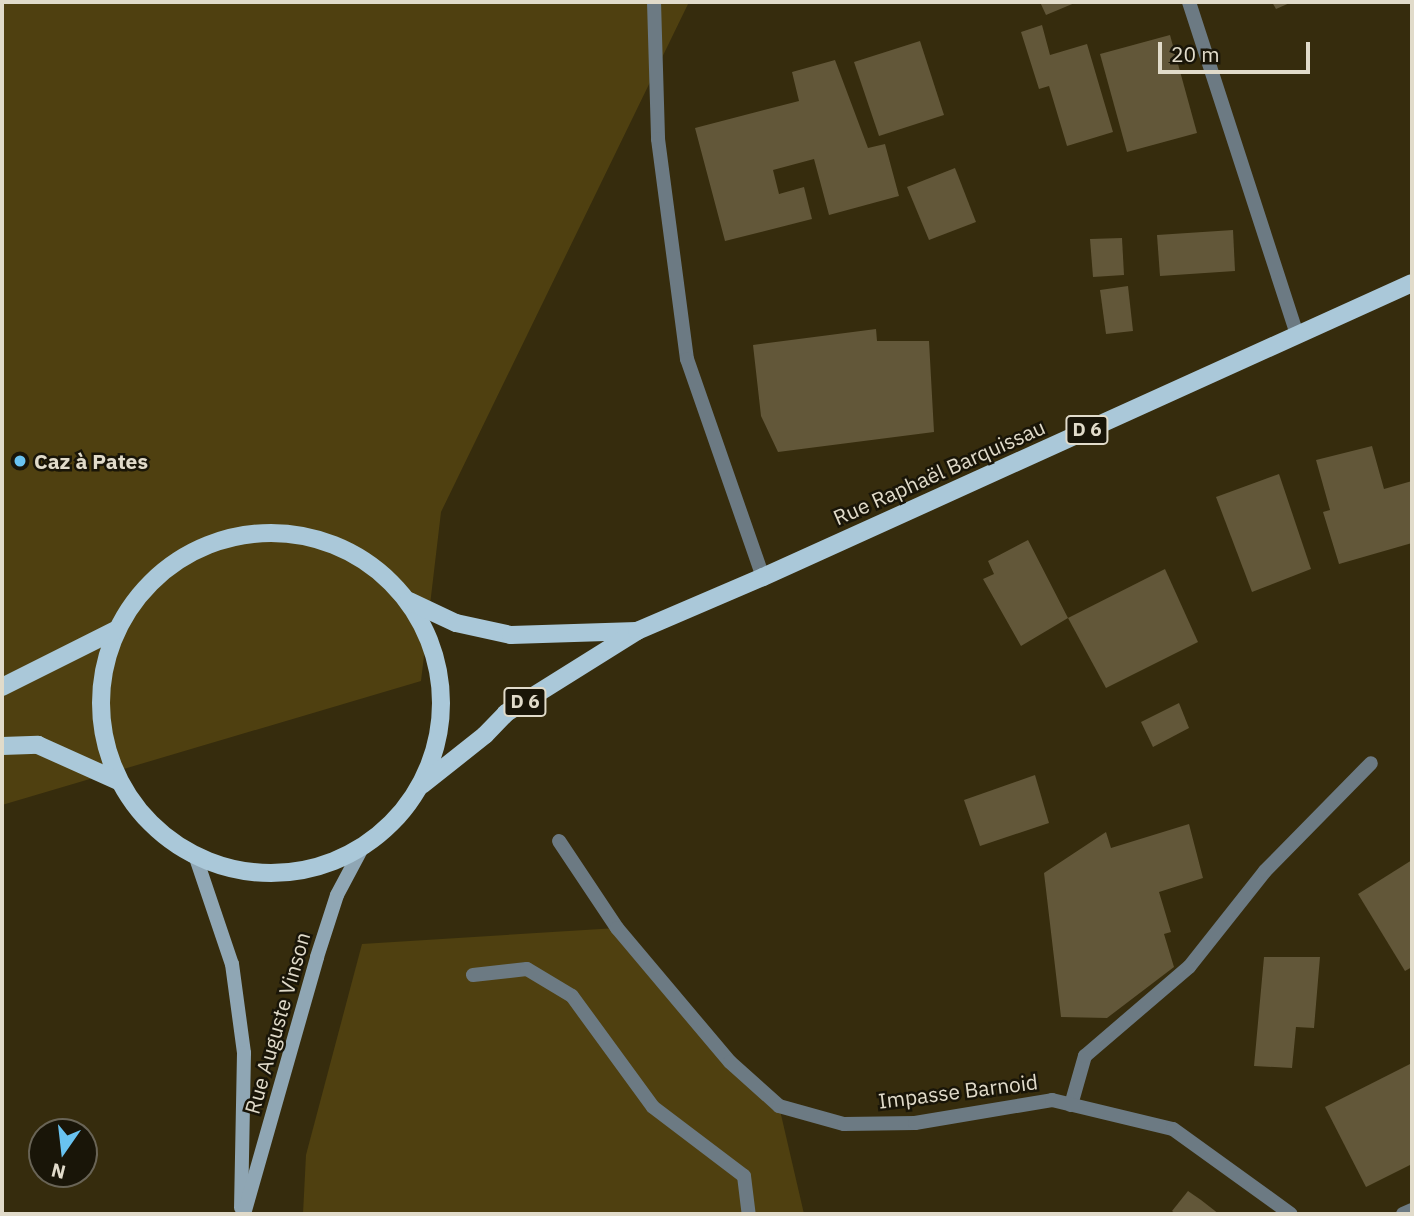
<!DOCTYPE html>
<html>
<head>
<meta charset="utf-8">
<style>
  body { margin:0 }
  #map { position:relative; width:1414px; height:1216px; overflow:hidden; background:#362c0d; font-family:"IBM Plex Sans",sans-serif }
  div>[style] { position:absolute }
  [style*='--x'] { left:calc(var(--x)*1px); top:calc(var(--y)*1px); width:calc(var(--w)*1px); rotate:calc(var(--a)*1deg) }
  .green>* { inset:0; background:#4f4010 }
  .building>* { inset:0; background:#625739 }
  .lane>* { height:14px; margin:-7px; padding:0 7px; transform-origin:7px; border-radius:7px; background:#6c7a83 }
  .street>* { height:14px; margin:-7px; padding:0 7px; transform-origin:7px; border-radius:7px; background:#6c7a83 }
  .secondary>* { height:14px; margin:-7px; padding:0 7px; transform-origin:7px; border-radius:7px; background:#8fa6b4 }
  .primary>* { height:18px; margin:-9px; padding:0 9px; transform-origin:9px; border-radius:9px; background:#aac8d9 }
  .primary>.ring { margin:-9px; padding:0; box-sizing:content-box; background:none; border:18px solid #aac8d9; border-radius:50% }
  .dots>* { width:19px; height:19px; translate:-50% -50%; box-sizing:border-box; border:4px solid #191508; border-radius:50% }
  span { translate:-50% -50%; white-space:nowrap; text-align:center; line-height:1.15; -webkit-text-stroke:5px #191508; paint-order:stroke }
  .shield-label span { padding:2px 5px; background:#191508; border:2px solid; border-radius:5px; -webkit-text-stroke-width:0 }
  .shield-label { font-size:19px; color:#e1dbca; font-weight:700 }
  .poi-label { font-size:21px; color:#e1dbca; font-weight:700 }
  .left { translate:0 -50%; text-align:left }
  .street-label { font-size:21px; color:#e1dbca }
  .frame { position:absolute; inset:0; border:4px solid #e1dbca; pointer-events:none }
  .north { position:absolute; left:28px; top:1118px; width:70px; height:70px; box-sizing:border-box; background:#191508; border:2px solid #696456; border-radius:50%; rotate:194deg; font-size:19px; font-weight:700; line-height:28px; text-align:center; color:#e1dbca }
  .north::after { content:''; display:block; margin:auto; width:24px; height:32px; background:#69c3f1; clip-path:polygon(50% 0,100% 100%,50% 72%,0 100%) }
  .scale { position:absolute; left:1158px; top:42px; width:152px; height:32px; box-sizing:border-box; border:4px solid #e1dbca; border-top:0; padding-left:9px; font-size:21px; line-height:24px; white-space:nowrap; color:#e1dbca; -webkit-text-stroke:5px #191508; paint-order:stroke }
</style>
</head>
<body>
<div id="map">
  <div class="green">
    <i style="clip-path:polygon(2px 2px,689px 2px,441px 512px,421px 681px,2px 805px)"></i>
    <i style="clip-path:polygon(617px 928px,779px 1106px,804px 1214px,303px 1214px,306px 1155px,362px 944px)"></i>
  </div>
  <div class="building">
    <i style="clip-path:polygon(1040px 2px,1077px 2px,1046px 15px)"></i>
    <i style="clip-path:polygon(1272px 2px,1292px 2px,1276px 9px)"></i>
    <i style="clip-path:polygon(1042px 25px,1050px 55px,1087px 44px,1113px 132px,1067px 146px,1049px 86px,1039px 89px,1021px 32px)"></i>
    <i style="clip-path:polygon(1170px 35px,1197px 133px,1127px 152px,1100px 54px)"></i>
    <i style="clip-path:polygon(920px 41px,944px 115px,879px 136px,854px 62px)"></i>
    <i style="clip-path:polygon(835px 60px,868px 148px,885px 144px,899px 196px,829px 215px,814px 159px,773px 170px,779px 194px,804px 187px,812px 219px,725px 241px,695px 128px,799px 101px,792px 72px)"></i>
    <i style="clip-path:polygon(955px 168px,976px 222px,929px 240px,907px 187px)"></i>
    <i style="clip-path:polygon(1233px 230px,1235px 271px,1160px 276px,1157px 235px)"></i>
    <i style="clip-path:polygon(1122px 238px,1124px 275px,1093px 277px,1090px 239px)"></i>
    <i style="clip-path:polygon(1128px 286px,1133px 331px,1106px 334px,1100px 290px)"></i>
    <i style="clip-path:polygon(876px 329px,877px 341px,929px 341px,934px 432px,778px 452px,761px 416px,753px 345px)"></i>
    <i style="clip-path:polygon(1372px 446px,1384px 489px,1412px 481px,1412px 543px,1339px 564px,1323px 512px,1330px 510px,1316px 460px)"></i>
    <i style="clip-path:polygon(1279px 474px,1311px 569px,1252px 592px,1216px 497px)"></i>
    <i style="clip-path:polygon(1028px 540px,1068px 618px,1021px 646px,983px 579px,994px 574px,988px 561px)"></i>
    <i style="clip-path:polygon(1165px 569px,1198px 642px,1106px 688px,1068px 618px)"></i>
    <i style="clip-path:polygon(1179px 703px,1189px 728px,1153px 747px,1141px 722px)"></i>
    <i style="clip-path:polygon(1035px 775px,1049px 823px,980px 846px,964px 800px)"></i>
    <i style="clip-path:polygon(1189px 824px,1203px 878px,1159px 892px,1171px 932px,1164px 934px,1174px 967px,1107px 1018px,1061px 1017px,1044px 873px,1106px 832px,1111px 848px)"></i>
    <i style="clip-path:polygon(1412px 860px,1412px 967px,1405px 971px,1358px 894px)"></i>
    <i style="clip-path:polygon(1264px 957px,1320px 957px,1314px 1028px,1296px 1027px,1292px 1068px,1254px 1066px)"></i>
    <i style="clip-path:polygon(1412px 1063px,1412px 1164px,1366px 1187px,1325px 1107px)"></i>
    <i style="clip-path:polygon(1188px 1191px,1201px 1200px,1219px 1214px,1176px 1214px,1172px 1211px)"></i>
  </div>
  <div class="lane">
    <i style="--x:654;--y:2;--w:137;--a:88.3"></i>
    <i style="--x:1189;--y:2;--w:350;--a:72"></i>
    <i style="--x:473;--y:975;--w:54;--a:-6.3"></i>
    <i style="--x:527;--y:969;--w:52;--a:31"></i>
    <i style="--x:572;--y:996;--w:137;--a:53.9"></i>
    <i style="--x:653;--y:1107;--w:114;--a:37.2"></i>
    <i style="--x:744;--y:1176;--w:38;--a:83"></i>
    <i style="--x:1071;--y:1105;--w:51;--a:-74.1"></i>
    <i style="--x:1085;--y:1056;--w:137;--a:-40.6"></i>
    <i style="--x:1189;--y:967;--w:122;--a:-51.6"></i>
    <i style="--x:1265;--y:871;--w:151;--a:-45.5"></i>
    <i style="--x:1403;--y:1214;--w:10;--a:-24"></i>
  </div>
  <div class="street">
    <i style="--x:658;--y:139;--w:222;--a:82.5"></i>
    <i style="--x:687;--y:359;--w:231;--a:70.8"></i>
    <i style="--x:559;--y:841;--w:105;--a:56.3"></i>
    <i style="--x:617;--y:928;--w:175;--a:49.9"></i>
    <i style="--x:730;--y:1062;--w:66;--a:41.9"></i>
    <i style="--x:779;--y:1106;--w:67;--a:15.5"></i>
    <i style="--x:844;--y:1124;--w:71;--a:-0.8"></i>
    <i style="--x:915;--y:1123;--w:139;--a:-9.5"></i>
    <i style="--x:1052;--y:1100;--w:124;--a:13.5"></i>
    <i style="--x:1173;--y:1129;--w:145;--a:35.8"></i>
  </div>
  <div class="secondary">
    <i style="--x:195;--y:855;--w:115;--a:71.3"></i>
    <i style="--x:232;--y:964;--w:90;--a:82.3"></i>
    <i style="--x:244;--y:1053;--w:155;--a:91.1"></i>
    <i style="--x:244;--y:1214;--w:267;--a:-74.1"></i>
    <i style="--x:317;--y:957;--w:65;--a:-72.1"></i>
    <i style="--x:337;--y:895;--w:53;--a:-62"></i>
  </div>
  <div class="primary">
    <i class="ring" style="left:101px;top:533px;width:322px;height:322px"></i>
    <i style="--x:409;--y:601;--w:52;--a:25.1"></i>
    <i style="--x:456;--y:623;--w:56;--a:12.3"></i>
    <i style="--x:511;--y:635;--w:126;--a:-1.8"></i>
    <i style="--x:2;--y:687;--w:127;--a:-26.6"></i>
    <i style="--x:2;--y:746;--w:36;--a:-2"></i>
    <i style="--x:38;--y:745;--w:88;--a:24.2"></i>
    <i style="--x:422;--y:785;--w:80;--a:-38.4"></i>
    <i style="--x:485;--y:735;--w:30;--a:-46"></i>
    <i style="--x:506;--y:713;--w:155;--a:-32"></i>
    <i style="--x:637;--y:631;--w:137;--a:-23.2"></i>
    <i style="--x:763;--y:577;--w:712;--a:-24.37"></i>
  </div>
  <div class="dots">
    <i style="left:20px;top:461px;background:#69c3f1"></i>
  </div>
  <div class="shield-label">
    <span style="left:1087px;top:430px">D 6</span>
    <span style="left:525px;top:702px">D 6</span>
  </div>
  <div class="poi-label">
    <span class="left" style="left:34px;top:461px">Caz à Pates</span>
  </div>
  <div class="street-label">
    <span style="left:939px;top:472px;rotate:-24deg">Rue Raphaël Barquissau</span>
    <span style="left:277px;top:1023px;rotate:-74deg">Rue Auguste Vinson</span>
    <span style="left:958px;top:1091px;rotate:-7deg">Impasse Barnoid</span>
  </div>
  <div class="frame"></div>
  <div class="north">N</div>
  <div class="scale">20 m</div>
</div>
</body>
</html>
